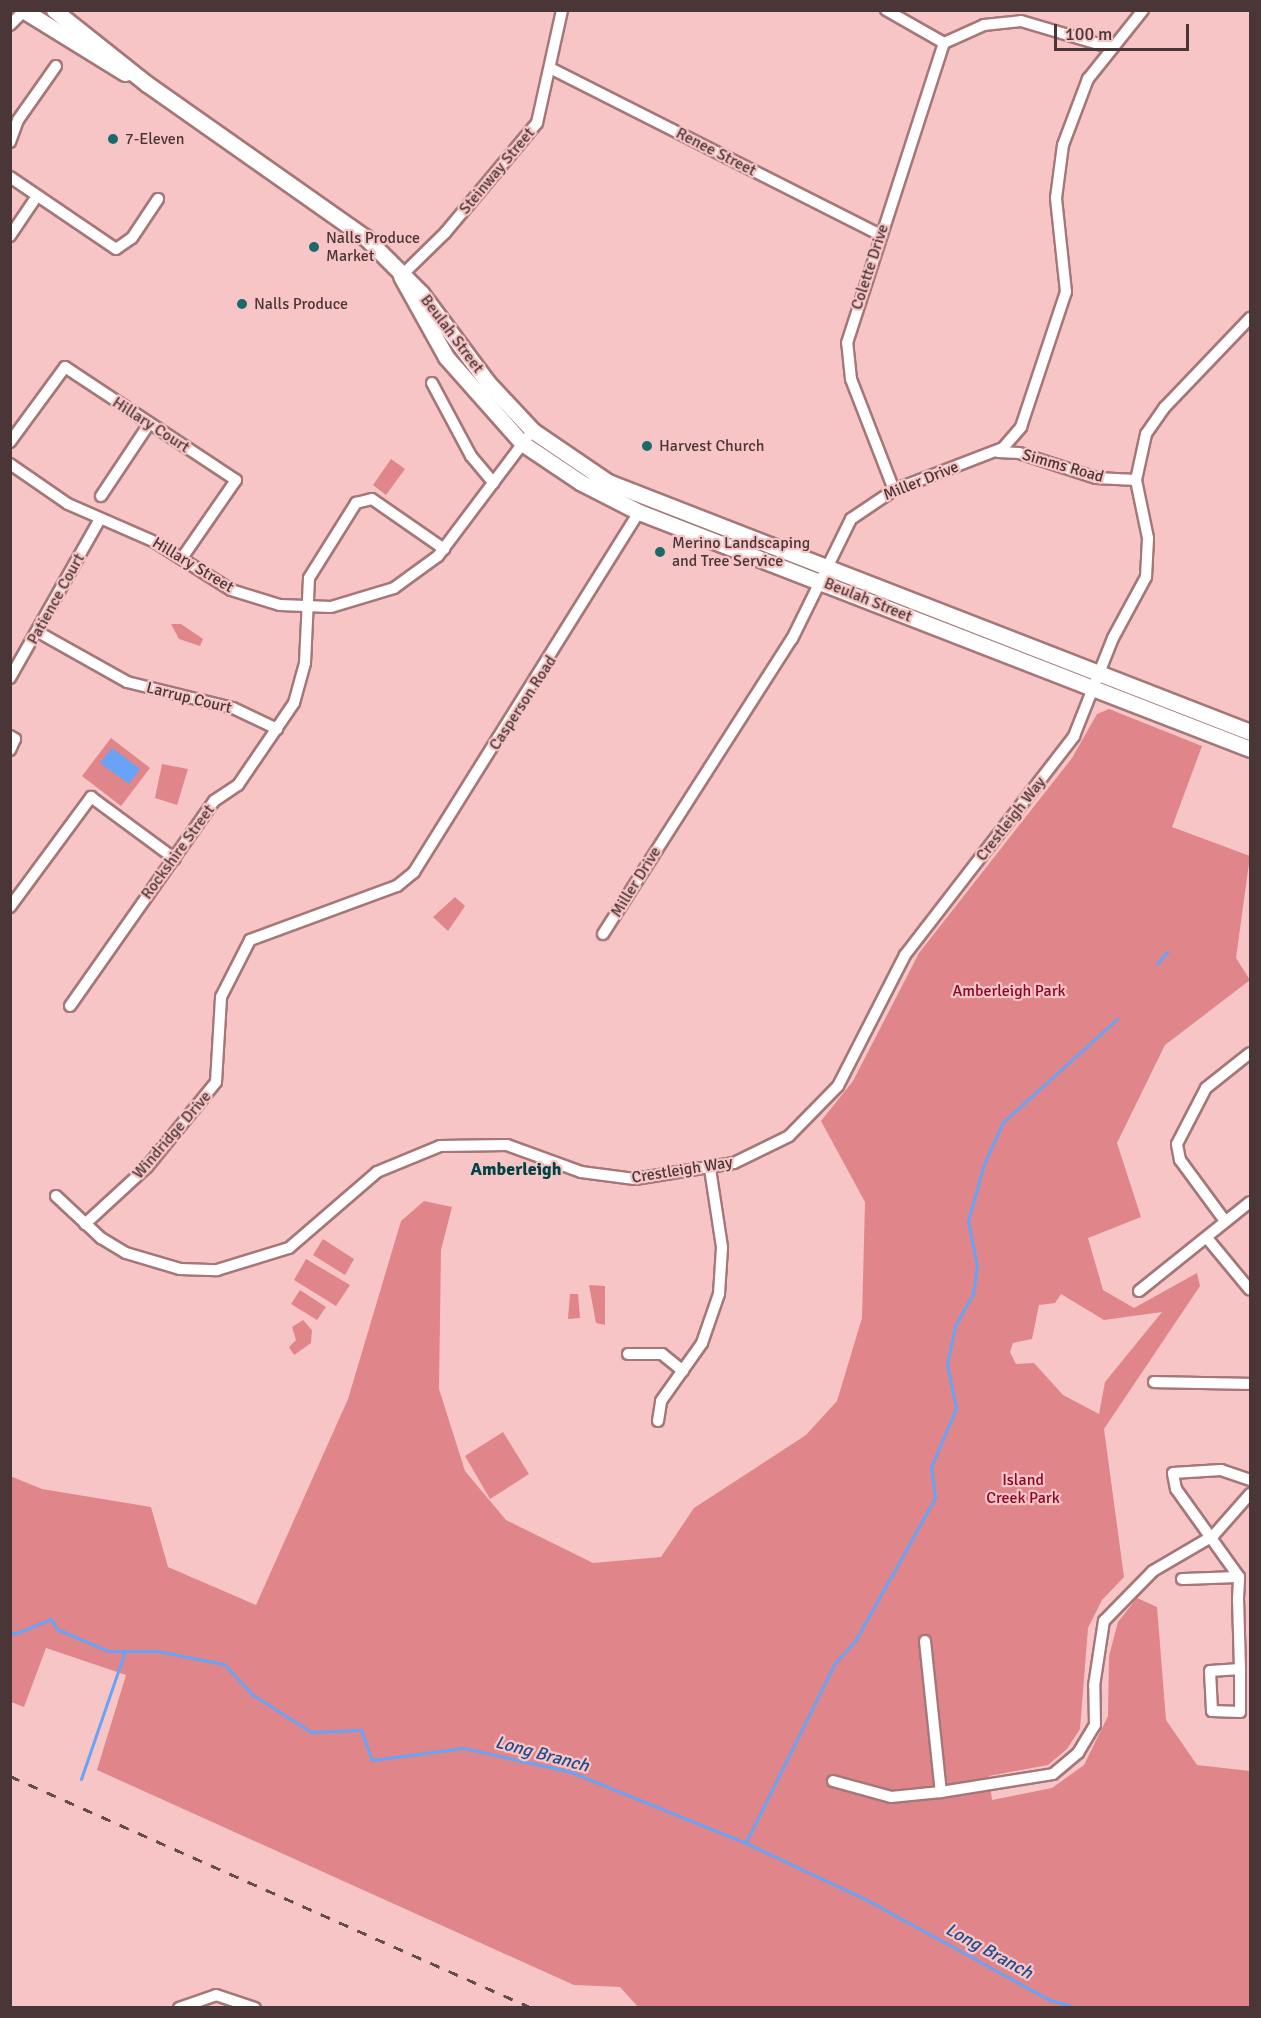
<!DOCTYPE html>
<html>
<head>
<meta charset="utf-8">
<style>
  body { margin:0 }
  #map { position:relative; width:1261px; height:2018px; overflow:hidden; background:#f8c5c6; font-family:Signika,sans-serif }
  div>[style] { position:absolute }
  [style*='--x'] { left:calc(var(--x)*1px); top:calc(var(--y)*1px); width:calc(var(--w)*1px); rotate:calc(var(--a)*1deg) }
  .green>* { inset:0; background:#e08589 }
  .water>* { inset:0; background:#69a3f5 }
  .stream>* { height:3px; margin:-1.5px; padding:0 1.5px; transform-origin:1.5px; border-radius:1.5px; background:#69a3f5 }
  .roads { filter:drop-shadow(2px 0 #a57778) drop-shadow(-2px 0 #a57778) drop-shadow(0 2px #a57778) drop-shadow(0 -2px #a57778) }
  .minor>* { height:10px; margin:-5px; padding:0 5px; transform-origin:5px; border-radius:5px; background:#fff }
  .secondary>* { height:15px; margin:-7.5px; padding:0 7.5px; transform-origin:7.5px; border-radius:7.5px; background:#fff }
  .rail>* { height:3px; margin-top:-1.5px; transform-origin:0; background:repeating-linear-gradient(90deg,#654c4d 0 10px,transparent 0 20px) }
  .dots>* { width:16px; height:16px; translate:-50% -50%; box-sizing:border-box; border:3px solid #f8c5c6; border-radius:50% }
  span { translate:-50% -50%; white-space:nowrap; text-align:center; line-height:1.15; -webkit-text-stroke:4.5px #f8c5c6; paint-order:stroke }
  .poi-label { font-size:16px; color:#4a3637 }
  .left { translate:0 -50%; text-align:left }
  .street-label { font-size:16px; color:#4a3637 }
  .park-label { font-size:16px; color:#8b0528 }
  .neighbourhood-label { font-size:18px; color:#004345; font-weight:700 }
  .water-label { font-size:18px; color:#1c4c8d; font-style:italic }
  .frame { position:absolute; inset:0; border:12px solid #4a3637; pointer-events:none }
  .scale { position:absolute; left:1054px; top:24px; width:135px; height:27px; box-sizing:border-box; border:3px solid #4a3637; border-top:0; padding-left:8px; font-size:18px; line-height:21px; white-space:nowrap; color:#4a3637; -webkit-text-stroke:4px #f8c5c6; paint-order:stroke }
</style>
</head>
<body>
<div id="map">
  <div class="green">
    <i style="clip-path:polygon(391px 459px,405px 469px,386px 495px,373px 485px)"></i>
    <i style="clip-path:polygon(171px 624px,181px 624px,203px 639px,200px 646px,179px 639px)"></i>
    <i style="clip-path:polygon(evenodd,1109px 709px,1202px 746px,1172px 827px,1250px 856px,1236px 958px,1250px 980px,1165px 1045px,1117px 1143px,1141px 1217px,1088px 1238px,1103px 1290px,1134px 1308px,1197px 1273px,1200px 1286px,1104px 1429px,1124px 1577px,1102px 1600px,1088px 1628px,1080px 1729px,1067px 1749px,1048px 1765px,989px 1776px,992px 1800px,1052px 1788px,1084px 1765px,1108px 1716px,1109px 1656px,1118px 1622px,1137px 1598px,1157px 1607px,1166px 1720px,1197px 1765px,1250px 1771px,1250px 2007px,639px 2008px,620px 1987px,574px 1985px,97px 1770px,126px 1675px,46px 1648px,24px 1707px,11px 1702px,10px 1476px,42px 1489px,151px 1507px,168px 1567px,256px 1605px,348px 1399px,401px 1221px,424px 1201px,452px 1207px,441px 1250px,439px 1389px,465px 1471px,506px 1520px,593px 1563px,661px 1557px,694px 1508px,806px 1435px,837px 1401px,862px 1318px,865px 1202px,821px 1121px,853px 1081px,919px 953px,1072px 758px,1097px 714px,1109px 709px,1061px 1294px,1104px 1320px,1162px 1312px,1105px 1382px,1099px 1414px,1063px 1395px,1034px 1363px,1016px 1364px,1010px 1352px,1013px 1343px,1032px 1339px,1039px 1305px,1055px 1303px,1061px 1294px)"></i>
    <i style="clip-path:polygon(111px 738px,150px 768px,121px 806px,82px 776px)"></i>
    <i style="clip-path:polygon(162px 764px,188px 769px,177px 805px,155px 798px)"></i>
    <i style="clip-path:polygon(455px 897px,465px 906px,448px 931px,433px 917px)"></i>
    <i style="clip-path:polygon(323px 1239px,354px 1259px,345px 1275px,313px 1255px)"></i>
    <i style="clip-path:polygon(306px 1259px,350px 1285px,336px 1306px,294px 1280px)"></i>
    <i style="clip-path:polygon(589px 1285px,605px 1286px,605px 1325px,596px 1323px)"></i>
    <i style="clip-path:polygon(300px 1290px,326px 1307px,317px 1320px,291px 1304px)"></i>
    <i style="clip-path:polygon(570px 1294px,578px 1294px,580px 1318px,568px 1319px)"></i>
    <i style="clip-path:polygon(303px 1320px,312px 1330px,311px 1343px,294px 1355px,289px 1347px,296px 1340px,292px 1327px)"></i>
    <i style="clip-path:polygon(503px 1432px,529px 1474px,490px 1499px,465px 1456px)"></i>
  </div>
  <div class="water">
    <i style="clip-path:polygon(112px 748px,140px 769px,129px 784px,100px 763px)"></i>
  </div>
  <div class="stream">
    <i style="--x:1157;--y:964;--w:16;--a:-50"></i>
    <i style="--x:10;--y:1631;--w:5;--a:37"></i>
    <i style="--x:14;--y:1634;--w:40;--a:-22"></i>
    <i style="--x:51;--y:1619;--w:12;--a:59"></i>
    <i style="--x:57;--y:1629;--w:56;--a:23.3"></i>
    <i style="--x:108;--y:1651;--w:49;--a:0"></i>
    <i style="--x:157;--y:1651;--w:68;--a:11"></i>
    <i style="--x:224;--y:1664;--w:42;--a:46.9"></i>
    <i style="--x:253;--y:1695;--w:69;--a:32.5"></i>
    <i style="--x:311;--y:1732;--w:50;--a:-2.3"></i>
    <i style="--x:361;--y:1730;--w:32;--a:70"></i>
    <i style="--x:372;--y:1760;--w:92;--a:-7.5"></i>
    <i style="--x:463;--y:1748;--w:111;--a:12.5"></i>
    <i style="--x:571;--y:1772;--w:189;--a:22.1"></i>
    <i style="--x:746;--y:1843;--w:134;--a:25.2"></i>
    <i style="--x:867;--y:1900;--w:209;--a:28.7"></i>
    <i style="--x:1050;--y:2000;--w:29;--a:16"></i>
    <i style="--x:81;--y:1779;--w:135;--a:-71"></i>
    <i style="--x:746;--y:1842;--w:200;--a:-63.6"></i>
    <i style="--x:835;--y:1663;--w:30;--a:-48"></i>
    <i style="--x:855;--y:1641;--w:164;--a:-60.8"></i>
    <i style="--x:935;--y:1498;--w:31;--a:-97"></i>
    <i style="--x:931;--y:1467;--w:64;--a:-67"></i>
    <i style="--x:956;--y:1408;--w:45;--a:-101.6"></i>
    <i style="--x:947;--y:1364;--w:39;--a:-78"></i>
    <i style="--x:955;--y:1326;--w:37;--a:-61"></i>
    <i style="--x:973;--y:1294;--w:28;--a:-82"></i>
    <i style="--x:977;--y:1266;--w:46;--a:-101.3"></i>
    <i style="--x:968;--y:1221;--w:59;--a:-74.3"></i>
    <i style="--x:984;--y:1164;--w:46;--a:-65.7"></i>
    <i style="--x:1003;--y:1122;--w:154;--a:-42.1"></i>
  </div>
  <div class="roads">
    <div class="minor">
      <i style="--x:886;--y:10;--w:67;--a:29.6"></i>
      <i style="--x:10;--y:25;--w:20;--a:-45"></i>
      <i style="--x:944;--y:43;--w:44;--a:-24.2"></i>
      <i style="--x:984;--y:25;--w:37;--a:-6"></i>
      <i style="--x:1021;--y:21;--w:92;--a:16.5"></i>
      <i style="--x:552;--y:69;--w:368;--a:26.8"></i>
      <i style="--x:10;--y:142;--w:23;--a:-70"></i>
      <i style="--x:18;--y:120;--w:66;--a:-54.9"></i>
      <i style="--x:10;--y:177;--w:128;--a:34.2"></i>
      <i style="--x:116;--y:249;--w:19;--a:-35"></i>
      <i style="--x:132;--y:238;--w:47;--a:-56.3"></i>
      <i style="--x:10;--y:236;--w:48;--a:-56"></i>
      <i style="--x:401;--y:276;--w:62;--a:-44.3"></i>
      <i style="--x:445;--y:233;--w:143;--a:-50.1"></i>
      <i style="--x:537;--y:123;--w:116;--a:-77.5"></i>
      <i style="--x:432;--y:383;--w:83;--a:61.9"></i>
      <i style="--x:471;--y:456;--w:35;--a:50"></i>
      <i style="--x:10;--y:442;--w:93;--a:-53.7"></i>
      <i style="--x:65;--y:367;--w:205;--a:33.5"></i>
      <i style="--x:236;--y:480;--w:95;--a:124.7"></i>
      <i style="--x:998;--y:452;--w:21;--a:3"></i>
      <i style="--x:1019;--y:453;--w:81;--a:18"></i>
      <i style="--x:1096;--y:478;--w:40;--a:2.9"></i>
      <i style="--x:10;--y:464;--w:70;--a:34.6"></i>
      <i style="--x:68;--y:504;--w:95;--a:23.6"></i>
      <i style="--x:155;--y:542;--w:90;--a:32.3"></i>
      <i style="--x:231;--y:590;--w:51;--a:17"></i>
      <i style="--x:280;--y:605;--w:51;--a:2.2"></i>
      <i style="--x:331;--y:607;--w:66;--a:-16.8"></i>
      <i style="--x:394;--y:588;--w:54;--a:-36"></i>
      <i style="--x:438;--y:556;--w:148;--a:-53"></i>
      <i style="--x:894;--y:490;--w:119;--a:-111.2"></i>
      <i style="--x:851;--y:379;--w:36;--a:-96"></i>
      <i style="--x:847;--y:343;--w:315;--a:-72.1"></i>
      <i style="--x:101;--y:496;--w:87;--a:-56.3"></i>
      <i style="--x:38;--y:632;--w:102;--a:29.3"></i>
      <i style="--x:127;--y:682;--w:109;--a:13.8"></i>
      <i style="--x:233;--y:708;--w:49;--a:25.5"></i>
      <i style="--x:10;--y:678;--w:183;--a:-60.5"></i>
      <i style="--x:10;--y:736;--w:6;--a:31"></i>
      <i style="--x:15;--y:739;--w:12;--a:114"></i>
      <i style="--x:10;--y:907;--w:137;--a:-53.6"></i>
      <i style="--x:91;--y:797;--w:104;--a:36.4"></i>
      <i style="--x:603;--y:934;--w:350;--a:-57.4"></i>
      <i style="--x:792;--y:639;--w:134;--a:-63.8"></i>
      <i style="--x:851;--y:519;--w:52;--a:-34"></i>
      <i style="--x:894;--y:490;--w:117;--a:-21.1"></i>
      <i style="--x:1003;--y:448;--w:28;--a:-49"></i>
      <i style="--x:1021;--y:427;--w:142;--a:-71.6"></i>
      <i style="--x:1066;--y:292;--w:95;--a:-96.1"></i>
      <i style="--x:1056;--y:198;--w:53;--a:-82.5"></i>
      <i style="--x:1063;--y:145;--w:71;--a:-69.3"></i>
      <i style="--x:1088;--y:79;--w:88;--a:-51.4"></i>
      <i style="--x:70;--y:1006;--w:251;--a:-54.9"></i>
      <i style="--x:214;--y:801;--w:29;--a:-34"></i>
      <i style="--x:238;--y:785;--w:99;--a:-55.7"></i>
      <i style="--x:294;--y:703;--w:41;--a:-74.6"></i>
      <i style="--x:305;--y:663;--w:85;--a:-87.3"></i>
      <i style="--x:309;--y:578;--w:89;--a:-57.9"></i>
      <i style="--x:356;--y:503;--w:16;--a:-14"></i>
      <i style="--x:372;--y:499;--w:88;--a:34.8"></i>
      <i style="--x:56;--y:1196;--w:62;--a:43"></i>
      <i style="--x:101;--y:1238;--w:29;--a:31"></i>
      <i style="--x:126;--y:1253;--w:56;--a:16.5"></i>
      <i style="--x:180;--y:1269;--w:37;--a:2"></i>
      <i style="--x:217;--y:1270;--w:75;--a:-17"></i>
      <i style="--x:289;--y:1248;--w:116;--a:-40.8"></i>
      <i style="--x:377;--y:1172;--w:68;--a:-22.4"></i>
      <i style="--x:440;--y:1146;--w:67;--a:-0.9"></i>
      <i style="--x:507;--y:1145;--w:79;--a:20"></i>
      <i style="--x:581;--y:1172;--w:54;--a:7.4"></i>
      <i style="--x:635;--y:1179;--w:100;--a:-9.2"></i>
      <i style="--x:734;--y:1163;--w:61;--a:-26.1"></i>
      <i style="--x:789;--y:1136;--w:70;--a:-45.6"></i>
      <i style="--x:838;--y:1086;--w:147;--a:-62.9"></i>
      <i style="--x:905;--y:955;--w:277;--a:-52.3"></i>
      <i style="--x:1074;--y:736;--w:105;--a:-68.3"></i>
      <i style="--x:1113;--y:638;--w:69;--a:-61.6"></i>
      <i style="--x:1146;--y:577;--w:39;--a:-87"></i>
      <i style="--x:1148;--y:538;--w:59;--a:-101.7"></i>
      <i style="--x:1136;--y:480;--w:47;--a:-77.7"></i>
      <i style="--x:1146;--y:434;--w:33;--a:-55"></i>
      <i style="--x:1165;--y:407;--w:123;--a:-46.3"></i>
      <i style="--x:1225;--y:1221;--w:76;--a:-126.4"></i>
      <i style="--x:1180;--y:1160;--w:16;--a:-101"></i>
      <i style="--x:1177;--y:1144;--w:63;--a:-62.6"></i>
      <i style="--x:1206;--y:1088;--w:56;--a:-38.5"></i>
      <i style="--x:85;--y:1224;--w:84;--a:-42.6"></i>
      <i style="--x:147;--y:1167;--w:109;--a:-50.9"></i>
      <i style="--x:216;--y:1082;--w:85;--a:-86.6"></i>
      <i style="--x:221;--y:997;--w:64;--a:-63"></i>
      <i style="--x:250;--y:940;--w:157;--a:-20.2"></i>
      <i style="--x:397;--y:886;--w:22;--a:-39"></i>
      <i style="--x:414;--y:872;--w:425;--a:-58"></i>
      <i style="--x:1207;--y:1238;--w:67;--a:50.4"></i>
      <i style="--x:1139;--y:1291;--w:142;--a:-38.7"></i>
      <i style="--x:628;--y:1354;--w:34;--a:0"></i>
      <i style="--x:662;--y:1354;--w:27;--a:39"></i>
      <i style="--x:1154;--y:1382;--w:96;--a:1.2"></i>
      <i style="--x:658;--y:1421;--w:20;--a:-81"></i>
      <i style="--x:661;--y:1401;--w:71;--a:-54.7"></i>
      <i style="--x:702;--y:1343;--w:52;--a:-70.9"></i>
      <i style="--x:719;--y:1294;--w:47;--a:-86.3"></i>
      <i style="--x:722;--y:1247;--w:79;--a:-98.7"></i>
      <i style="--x:1182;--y:1579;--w:57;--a:-2"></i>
      <i style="--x:925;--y:1641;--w:152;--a:84"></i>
      <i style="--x:941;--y:1792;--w:113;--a:-9.1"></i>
      <i style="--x:1053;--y:1774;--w:33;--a:-40"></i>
      <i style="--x:1078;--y:1753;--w:33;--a:-59"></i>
      <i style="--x:1095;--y:1725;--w:39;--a:-91"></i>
      <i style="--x:1094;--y:1686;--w:66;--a:-81.3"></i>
      <i style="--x:1104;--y:1621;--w:70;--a:-45.6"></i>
      <i style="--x:1153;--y:1571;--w:69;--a:-30.3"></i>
      <i style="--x:1213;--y:1536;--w:56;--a:-48.6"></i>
      <i style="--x:1240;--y:1669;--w:30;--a:176"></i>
      <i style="--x:1210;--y:1671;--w:40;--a:87.1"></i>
      <i style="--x:1212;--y:1711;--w:28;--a:2"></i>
      <i style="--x:1240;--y:1712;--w:43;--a:-90"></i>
      <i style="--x:1240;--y:1669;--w:70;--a:-91.6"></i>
      <i style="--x:1238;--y:1599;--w:22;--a:-87"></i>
      <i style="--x:1239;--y:1577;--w:108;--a:-125.6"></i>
      <i style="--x:1176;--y:1489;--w:16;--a:-101"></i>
      <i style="--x:1173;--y:1473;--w:48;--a:-3.6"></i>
      <i style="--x:1221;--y:1470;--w:31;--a:19"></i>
      <i style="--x:833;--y:1781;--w:60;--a:15.4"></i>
      <i style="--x:891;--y:1797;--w:50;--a:-5.7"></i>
      <i style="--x:179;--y:2008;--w:39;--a:-19"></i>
      <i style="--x:216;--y:1995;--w:41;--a:18.4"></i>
    </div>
    <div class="secondary">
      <i style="--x:23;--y:10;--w:120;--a:31.7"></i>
      <i style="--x:54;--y:10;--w:119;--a:38.5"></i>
      <i style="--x:147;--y:84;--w:266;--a:35.1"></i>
      <i style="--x:365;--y:237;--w:79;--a:45"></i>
      <i style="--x:421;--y:293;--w:112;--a:53.3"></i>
      <i style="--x:488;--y:383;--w:66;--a:46.8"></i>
      <i style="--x:533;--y:431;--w:91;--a:34.2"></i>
      <i style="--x:608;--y:482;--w:689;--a:21.28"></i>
      <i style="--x:401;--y:276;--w:93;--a:60.9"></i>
      <i style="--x:446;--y:357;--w:115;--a:48.5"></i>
      <i style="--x:522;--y:443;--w:70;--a:33.9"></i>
      <i style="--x:580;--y:482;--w:66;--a:27"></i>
      <i style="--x:639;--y:512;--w:655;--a:21.2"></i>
    </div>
  </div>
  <div class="rail">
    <i style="--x:10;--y:1776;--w:571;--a:23.96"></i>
  </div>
  <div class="dots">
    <i style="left:113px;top:139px;background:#1b696a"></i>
    <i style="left:314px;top:247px;background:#1b696a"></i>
    <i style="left:242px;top:304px;background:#1b696a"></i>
    <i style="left:647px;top:446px;background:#1b696a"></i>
    <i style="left:660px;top:552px;background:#1b696a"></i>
  </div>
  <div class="poi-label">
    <span class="left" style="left:125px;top:139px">7-Eleven</span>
    <span class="left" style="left:326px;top:247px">Nalls Produce<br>Market</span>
    <span class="left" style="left:254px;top:304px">Nalls Produce</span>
    <span class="left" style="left:659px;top:446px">Harvest Church</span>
    <span class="left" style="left:672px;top:552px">Merino Landscaping<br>and Tree Service</span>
  </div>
  <div class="street-label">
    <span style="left:716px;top:152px;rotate:27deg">Renee Street</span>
    <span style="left:497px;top:171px;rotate:-50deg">Steinway Street</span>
    <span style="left:870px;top:267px;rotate:-72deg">Colette Drive</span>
    <span style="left:452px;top:334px;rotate:53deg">Beulah Street</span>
    <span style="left:151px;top:425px;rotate:33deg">Hillary Court</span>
    <span style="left:1063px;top:466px;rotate:16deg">Simms Road</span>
    <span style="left:921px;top:481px;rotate:-22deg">Miller Drive</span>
    <span style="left:193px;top:565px;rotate:31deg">Hillary Street</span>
    <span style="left:56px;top:599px;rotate:-61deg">Patience Court</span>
    <span style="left:868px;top:600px;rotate:22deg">Beulah Street</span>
    <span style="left:189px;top:698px;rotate:14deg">Larrup Court</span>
    <span style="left:523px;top:703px;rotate:-57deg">Casperson Road</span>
    <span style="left:1011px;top:819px;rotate:-52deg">Crestleigh Way</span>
    <span style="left:178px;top:852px;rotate:-54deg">Rockshire Street</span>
    <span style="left:636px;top:882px;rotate:-58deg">Miller Drive</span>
    <span style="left:172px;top:1135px;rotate:-49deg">Windridge Drive</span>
    <span style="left:682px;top:1170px;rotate:-9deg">Crestleigh Way</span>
  </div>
  <div class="park-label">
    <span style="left:1009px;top:991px">Amberleigh Park</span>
    <span style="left:1023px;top:1489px">Island<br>Creek Park</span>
  </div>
  <div class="neighbourhood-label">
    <span style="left:516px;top:1169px">Amberleigh</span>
  </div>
  <div class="water-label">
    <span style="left:542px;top:1754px;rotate:15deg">Long Branch</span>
    <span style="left:989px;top:1951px;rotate:29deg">Long Branch</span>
  </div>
  <div class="frame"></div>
  <div class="scale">100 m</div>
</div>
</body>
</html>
